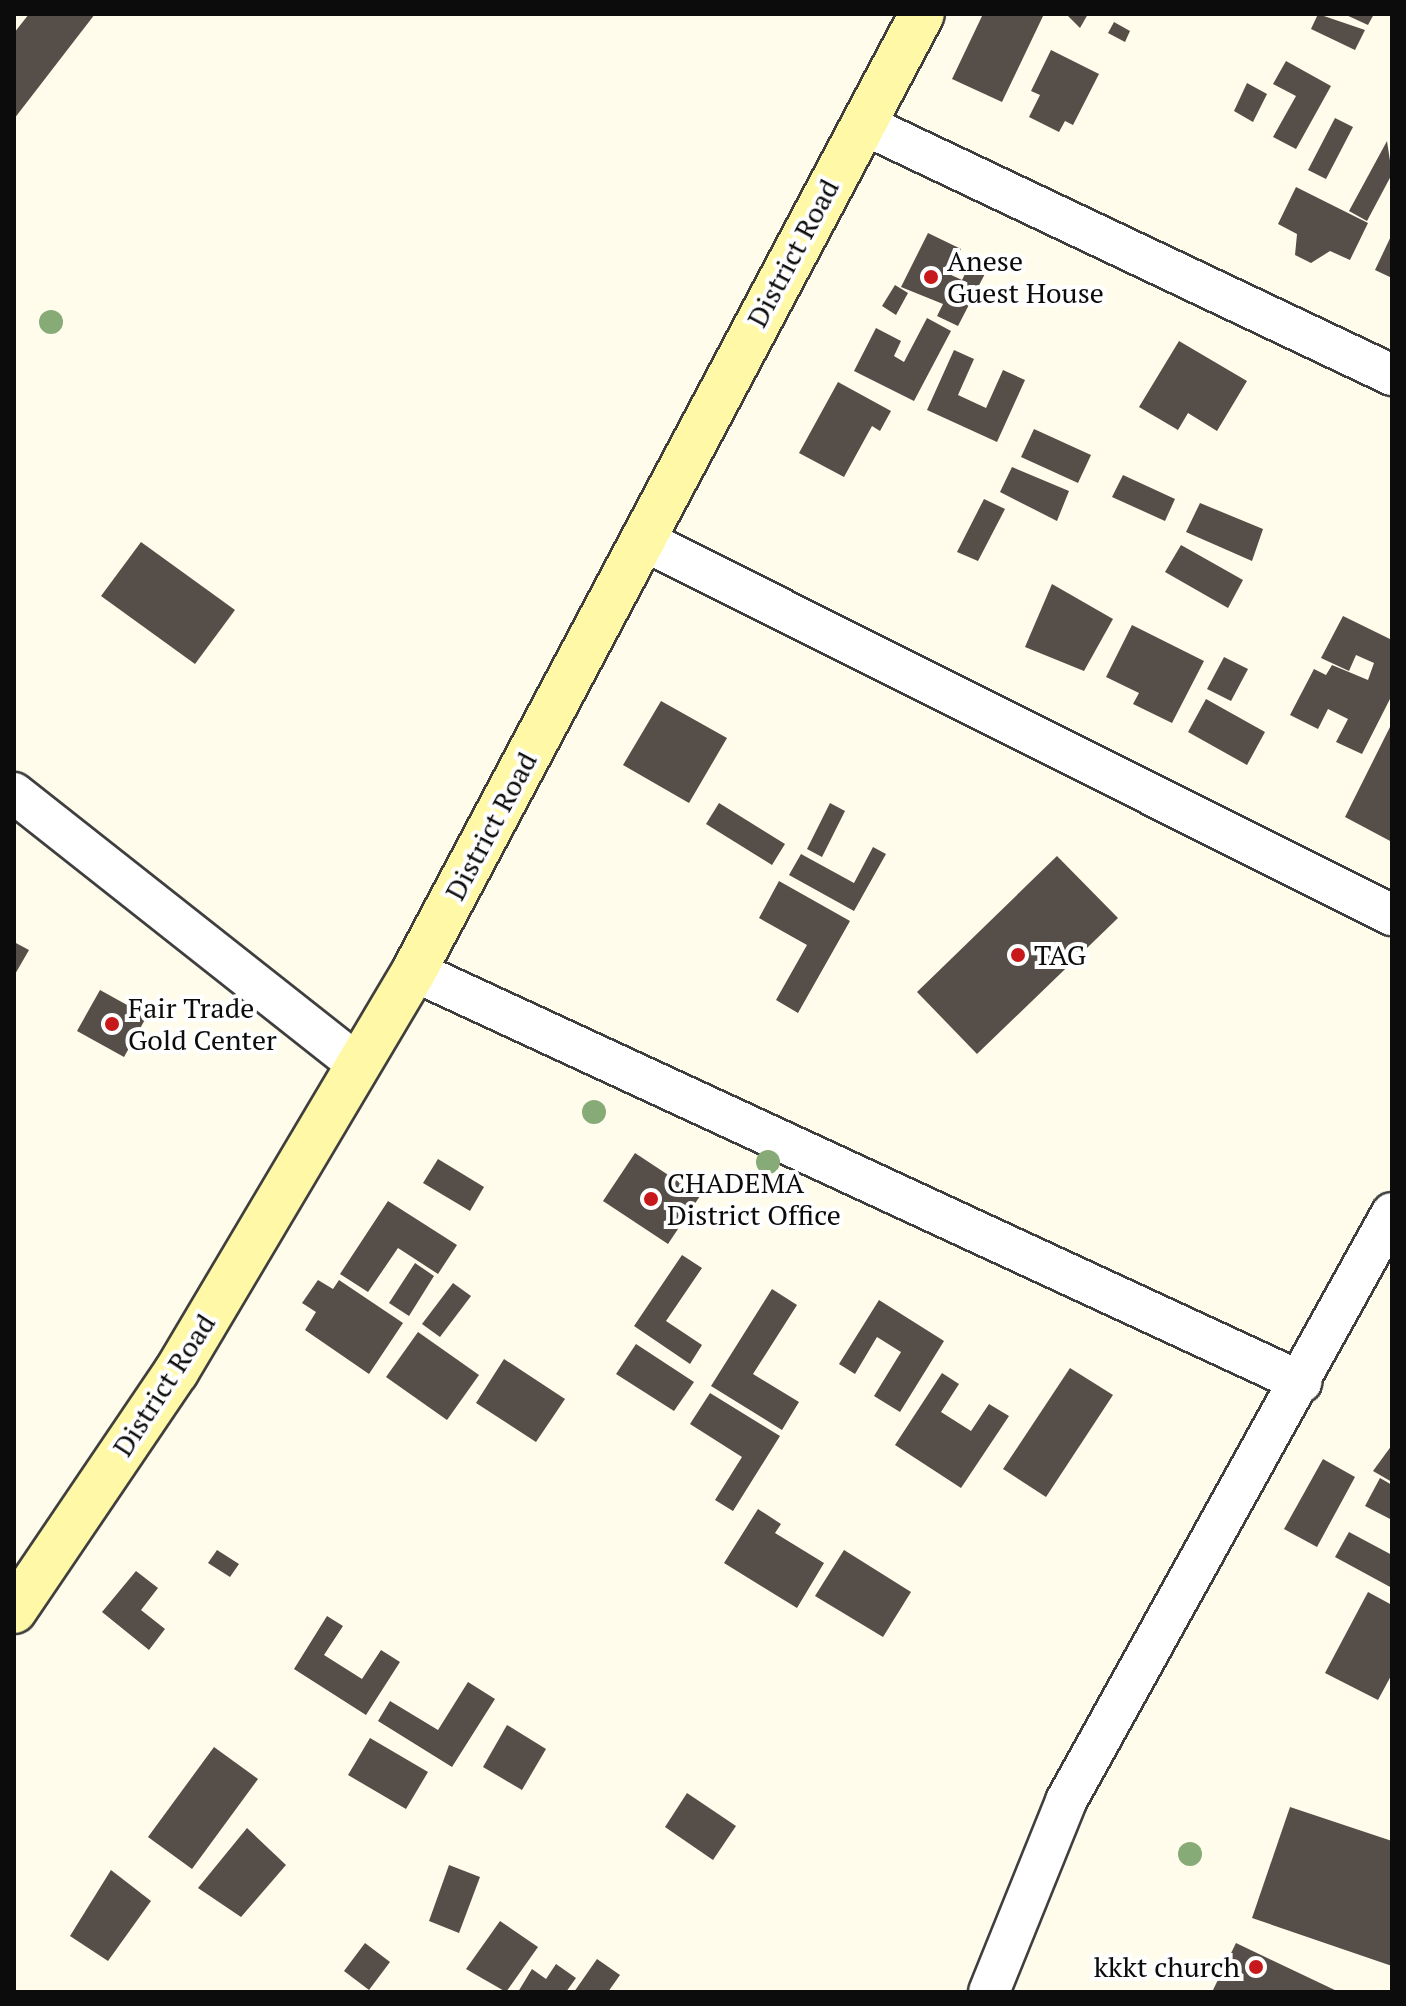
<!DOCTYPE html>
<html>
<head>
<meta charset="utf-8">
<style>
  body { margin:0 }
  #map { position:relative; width:1406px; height:2006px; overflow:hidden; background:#fffcec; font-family:"PT Serif",serif }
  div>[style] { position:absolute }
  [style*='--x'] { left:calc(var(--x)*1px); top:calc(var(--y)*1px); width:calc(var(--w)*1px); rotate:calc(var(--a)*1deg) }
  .building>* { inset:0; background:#564e48 }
  .roads { filter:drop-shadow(2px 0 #3f3f3f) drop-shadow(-2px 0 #3f3f3f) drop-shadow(0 2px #3f3f3f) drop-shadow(0 -2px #3f3f3f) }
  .street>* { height:40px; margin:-20px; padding:0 20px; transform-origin:20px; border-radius:20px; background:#fff }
  .secondary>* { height:44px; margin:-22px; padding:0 22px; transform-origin:22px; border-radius:22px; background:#fff9a7 }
  .trees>* { width:24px; height:24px; margin:-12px; border-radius:50%; background:#87ab77 }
  .dots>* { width:22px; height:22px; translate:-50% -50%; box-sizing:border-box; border:4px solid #fff; border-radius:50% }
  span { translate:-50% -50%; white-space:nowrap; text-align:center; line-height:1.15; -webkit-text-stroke:8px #fff; paint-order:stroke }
  .street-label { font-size:28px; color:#0c0c0c }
  .poi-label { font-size:28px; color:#0c0c0c }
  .left { translate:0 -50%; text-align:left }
  .right { translate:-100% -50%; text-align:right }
  .frame { position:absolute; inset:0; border:16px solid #0c0c0c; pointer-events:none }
</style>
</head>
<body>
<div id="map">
  <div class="building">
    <i style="clip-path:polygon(29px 14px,95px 14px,14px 119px,14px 33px)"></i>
    <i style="clip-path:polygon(983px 14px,1044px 14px,1002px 102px,952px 79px)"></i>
    <i style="clip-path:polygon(1066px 14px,1088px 14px,1080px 28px)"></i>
    <i style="clip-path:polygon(1318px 14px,1365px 30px,1355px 50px,1311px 29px)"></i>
    <i style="clip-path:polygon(1344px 14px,1374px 14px,1368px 25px)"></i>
    <i style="clip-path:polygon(1114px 22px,1130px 31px,1125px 42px,1108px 33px)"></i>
    <i style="clip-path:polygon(1051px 50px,1099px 74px,1073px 125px,1065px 121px,1059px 132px,1029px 117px,1040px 95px,1031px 91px)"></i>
    <i style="clip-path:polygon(1286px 61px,1331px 86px,1296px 149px,1273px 137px,1296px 96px,1273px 84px)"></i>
    <i style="clip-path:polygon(1247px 83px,1267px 94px,1253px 122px,1234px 111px)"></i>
    <i style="clip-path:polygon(1335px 118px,1353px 127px,1326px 179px,1308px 170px)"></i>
    <i style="clip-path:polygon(1387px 141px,1392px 174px,1367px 221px,1349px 211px)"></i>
    <i style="clip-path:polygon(1296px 187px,1368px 223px,1350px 260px,1330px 251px,1311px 263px,1295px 255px,1297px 234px,1278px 224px)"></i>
    <i style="clip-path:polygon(928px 233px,961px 249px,949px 274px,962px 280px,974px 256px,990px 264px,958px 326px,937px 316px,943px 304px,901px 287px)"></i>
    <i style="clip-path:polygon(1392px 234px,1392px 278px,1375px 270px)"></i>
    <i style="clip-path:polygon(895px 285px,908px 293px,896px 315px,882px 306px)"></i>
    <i style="clip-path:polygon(927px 318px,951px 331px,914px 401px,854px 371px,876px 328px,901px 341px,894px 356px,904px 362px)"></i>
    <i style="clip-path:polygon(1179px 341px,1247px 381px,1217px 431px,1188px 413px,1178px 430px,1139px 407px)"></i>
    <i style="clip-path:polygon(954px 350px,974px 359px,958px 395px,986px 408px,1003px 370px,1025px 380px,997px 442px,927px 410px)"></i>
    <i style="clip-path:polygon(838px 382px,891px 411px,880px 431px,872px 426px,844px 477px,799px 453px)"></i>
    <i style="clip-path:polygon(1034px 429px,1091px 455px,1078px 483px,1021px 457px)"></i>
    <i style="clip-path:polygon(1012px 467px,1069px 491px,1057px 521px,1000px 492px)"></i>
    <i style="clip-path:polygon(1123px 475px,1175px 499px,1165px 521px,1112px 497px)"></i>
    <i style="clip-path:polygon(984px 499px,1005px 509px,978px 561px,957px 552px)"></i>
    <i style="clip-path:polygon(1200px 503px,1263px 529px,1252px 561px,1186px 532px)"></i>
    <i style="clip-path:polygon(141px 542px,235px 610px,195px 664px,101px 596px)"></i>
    <i style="clip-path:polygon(1181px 545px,1243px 580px,1228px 608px,1165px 572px)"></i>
    <i style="clip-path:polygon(1052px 584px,1113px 619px,1084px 671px,1025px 647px)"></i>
    <i style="clip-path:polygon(1343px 616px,1392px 640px,1392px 695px,1362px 754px,1336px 742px,1348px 719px,1328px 709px,1318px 729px,1290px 715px,1314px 669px,1326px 675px,1332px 665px,1368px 680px,1374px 663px,1356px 655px,1349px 671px,1321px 658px)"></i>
    <i style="clip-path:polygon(1132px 625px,1204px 661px,1172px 723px,1133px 704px,1139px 693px,1106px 677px)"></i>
    <i style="clip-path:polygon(1224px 657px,1248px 669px,1231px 701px,1207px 689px)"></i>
    <i style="clip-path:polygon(1206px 699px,1265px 732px,1247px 765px,1188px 732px)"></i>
    <i style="clip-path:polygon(661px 701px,727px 738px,689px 803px,623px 765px)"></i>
    <i style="clip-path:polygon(1392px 723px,1390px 784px,1392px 842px,1345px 817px)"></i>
    <i style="clip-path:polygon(719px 803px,785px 844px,772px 865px,706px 824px)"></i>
    <i style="clip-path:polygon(830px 803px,845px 811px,822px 857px,807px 849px)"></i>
    <i style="clip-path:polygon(873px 847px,886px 854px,854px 911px,789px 875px,801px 854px,854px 883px)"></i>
    <i style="clip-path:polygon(1057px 856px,1118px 918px,977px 1054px,917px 992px)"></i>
    <i style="clip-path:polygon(779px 881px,850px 921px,798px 1013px,776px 1000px,807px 945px,759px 918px)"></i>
    <i style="clip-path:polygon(14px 942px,29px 950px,14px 976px)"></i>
    <i style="clip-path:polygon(100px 990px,147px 1016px,124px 1057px,77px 1031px)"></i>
    <i style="clip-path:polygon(635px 1153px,700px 1196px,668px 1244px,603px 1201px)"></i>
    <i style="clip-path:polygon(438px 1159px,484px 1187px,470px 1211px,423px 1183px)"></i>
    <i style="clip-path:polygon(388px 1201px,457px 1245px,438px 1274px,398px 1248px,368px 1292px,340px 1274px)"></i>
    <i style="clip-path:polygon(682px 1255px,702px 1268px,666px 1321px,702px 1345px,690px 1364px,634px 1326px)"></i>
    <i style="clip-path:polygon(415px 1263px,434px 1276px,409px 1316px,389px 1303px)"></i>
    <i style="clip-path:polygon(318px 1280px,333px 1289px,339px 1280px,403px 1323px,369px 1374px,305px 1330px,316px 1312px,302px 1303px)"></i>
    <i style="clip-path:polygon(453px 1283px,471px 1296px,440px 1337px,422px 1324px)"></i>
    <i style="clip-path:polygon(772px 1289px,797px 1305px,753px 1374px,799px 1402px,782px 1430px,711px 1386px)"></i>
    <i style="clip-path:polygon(879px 1300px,944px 1341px,900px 1412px,874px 1396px,901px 1352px,877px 1337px,855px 1374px,839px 1364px)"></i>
    <i style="clip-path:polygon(418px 1332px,479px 1375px,447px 1420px,386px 1377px)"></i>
    <i style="clip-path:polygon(636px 1344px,694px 1382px,674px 1411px,616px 1374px)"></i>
    <i style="clip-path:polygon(504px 1359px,565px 1399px,536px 1442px,476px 1403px)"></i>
    <i style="clip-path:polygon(1070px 1368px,1113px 1395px,1046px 1497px,1003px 1469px)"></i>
    <i style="clip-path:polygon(942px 1373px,959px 1384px,941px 1412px,971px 1431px,989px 1404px,1009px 1416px,961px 1488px,895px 1445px)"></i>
    <i style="clip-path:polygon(710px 1393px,780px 1436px,733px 1511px,715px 1500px,742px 1457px,690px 1424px)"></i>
    <i style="clip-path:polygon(1392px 1445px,1392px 1482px,1373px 1471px)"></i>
    <i style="clip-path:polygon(1323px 1459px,1355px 1477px,1317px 1547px,1284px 1529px)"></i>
    <i style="clip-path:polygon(1380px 1478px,1392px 1485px,1392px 1520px,1365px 1506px)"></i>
    <i style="clip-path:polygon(758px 1509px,781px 1524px,775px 1533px,824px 1563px,797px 1608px,724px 1563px)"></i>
    <i style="clip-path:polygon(1349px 1532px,1392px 1555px,1392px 1588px,1335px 1557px)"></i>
    <i style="clip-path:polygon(217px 1550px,239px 1564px,230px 1577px,208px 1563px)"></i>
    <i style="clip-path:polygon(844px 1550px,911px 1592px,883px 1637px,815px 1596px)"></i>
    <i style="clip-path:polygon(136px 1571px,158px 1588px,141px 1610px,165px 1629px,149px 1650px,102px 1612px)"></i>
    <i style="clip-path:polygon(1368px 1592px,1392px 1605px,1392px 1674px,1378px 1700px,1325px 1673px)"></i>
    <i style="clip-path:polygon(327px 1616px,343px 1626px,324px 1655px,362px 1679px,381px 1650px,400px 1662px,366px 1715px,294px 1669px)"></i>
    <i style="clip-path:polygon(468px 1682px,495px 1699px,452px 1767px,378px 1721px,390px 1701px,438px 1730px)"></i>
    <i style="clip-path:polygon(507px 1725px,546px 1749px,522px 1790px,483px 1767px)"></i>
    <i style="clip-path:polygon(370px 1738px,428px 1772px,406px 1809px,348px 1775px)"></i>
    <i style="clip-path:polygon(214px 1747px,258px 1779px,192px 1869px,148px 1837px)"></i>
    <i style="clip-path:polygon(687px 1793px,736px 1826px,713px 1860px,665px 1827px)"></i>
    <i style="clip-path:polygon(1290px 1807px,1392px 1841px,1392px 1966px,1252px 1918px)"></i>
    <i style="clip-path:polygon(247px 1828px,286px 1865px,241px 1917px,198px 1888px)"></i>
    <i style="clip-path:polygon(449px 1865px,480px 1877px,459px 1933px,429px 1921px)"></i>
    <i style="clip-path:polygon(111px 1870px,151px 1901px,108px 1961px,70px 1936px)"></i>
    <i style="clip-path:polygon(500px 1921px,538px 1947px,506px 1992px,466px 1969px)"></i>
    <i style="clip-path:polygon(365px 1943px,390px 1962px,369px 1990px,344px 1971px)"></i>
    <i style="clip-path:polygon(1236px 1943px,1339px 1992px,1212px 1992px)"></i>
    <i style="clip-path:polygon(597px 1959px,620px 1975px,608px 1992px,574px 1992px)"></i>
    <i style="clip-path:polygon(556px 1964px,576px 1978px,566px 1992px,518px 1992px,532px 1969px,546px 1979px)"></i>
  </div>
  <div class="roads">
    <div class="street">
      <i style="--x:863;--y:124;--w:586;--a:25.38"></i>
      <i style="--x:641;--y:539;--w:840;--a:26.6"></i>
      <i style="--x:14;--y:793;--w:439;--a:38.3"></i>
      <i style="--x:414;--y:971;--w:978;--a:24.86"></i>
      <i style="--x:989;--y:1992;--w:206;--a:-68"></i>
      <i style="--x:1066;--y:1801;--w:672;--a:-61"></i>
    </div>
    <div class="secondary">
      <i style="--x:14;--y:1611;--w:289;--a:-55.9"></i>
      <i style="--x:176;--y:1372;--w:466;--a:-59.3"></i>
      <i style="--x:414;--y:971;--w:1083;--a:-62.04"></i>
    </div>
  </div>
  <div class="trees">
    <i style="left:51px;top:322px"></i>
    <i style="left:594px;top:1112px"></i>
    <i style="left:768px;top:1162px"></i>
    <i style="left:1190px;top:1854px"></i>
  </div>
  <div class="dots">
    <i style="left:931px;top:277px;background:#c7191b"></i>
    <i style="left:1018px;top:955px;background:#c7191b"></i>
    <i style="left:112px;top:1024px;background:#c7191b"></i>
    <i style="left:651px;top:1199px;background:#c7191b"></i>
    <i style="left:1256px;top:1967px;background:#c7191b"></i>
  </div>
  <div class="street-label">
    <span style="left:793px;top:253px;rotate:-62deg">District Road</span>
    <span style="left:491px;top:826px;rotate:-62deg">District Road</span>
    <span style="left:164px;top:1385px;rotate:-57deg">District Road</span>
  </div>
  <div class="poi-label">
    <span class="left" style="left:947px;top:277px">Anese<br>Guest House</span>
    <span class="left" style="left:1034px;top:955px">TAG</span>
    <span class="left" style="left:128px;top:1024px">Fair Trade<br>Gold Center</span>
    <span class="left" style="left:667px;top:1199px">CHADEMA<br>District Office</span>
    <span class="right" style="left:1240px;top:1967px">kkkt church</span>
  </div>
  <div class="frame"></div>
</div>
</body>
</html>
